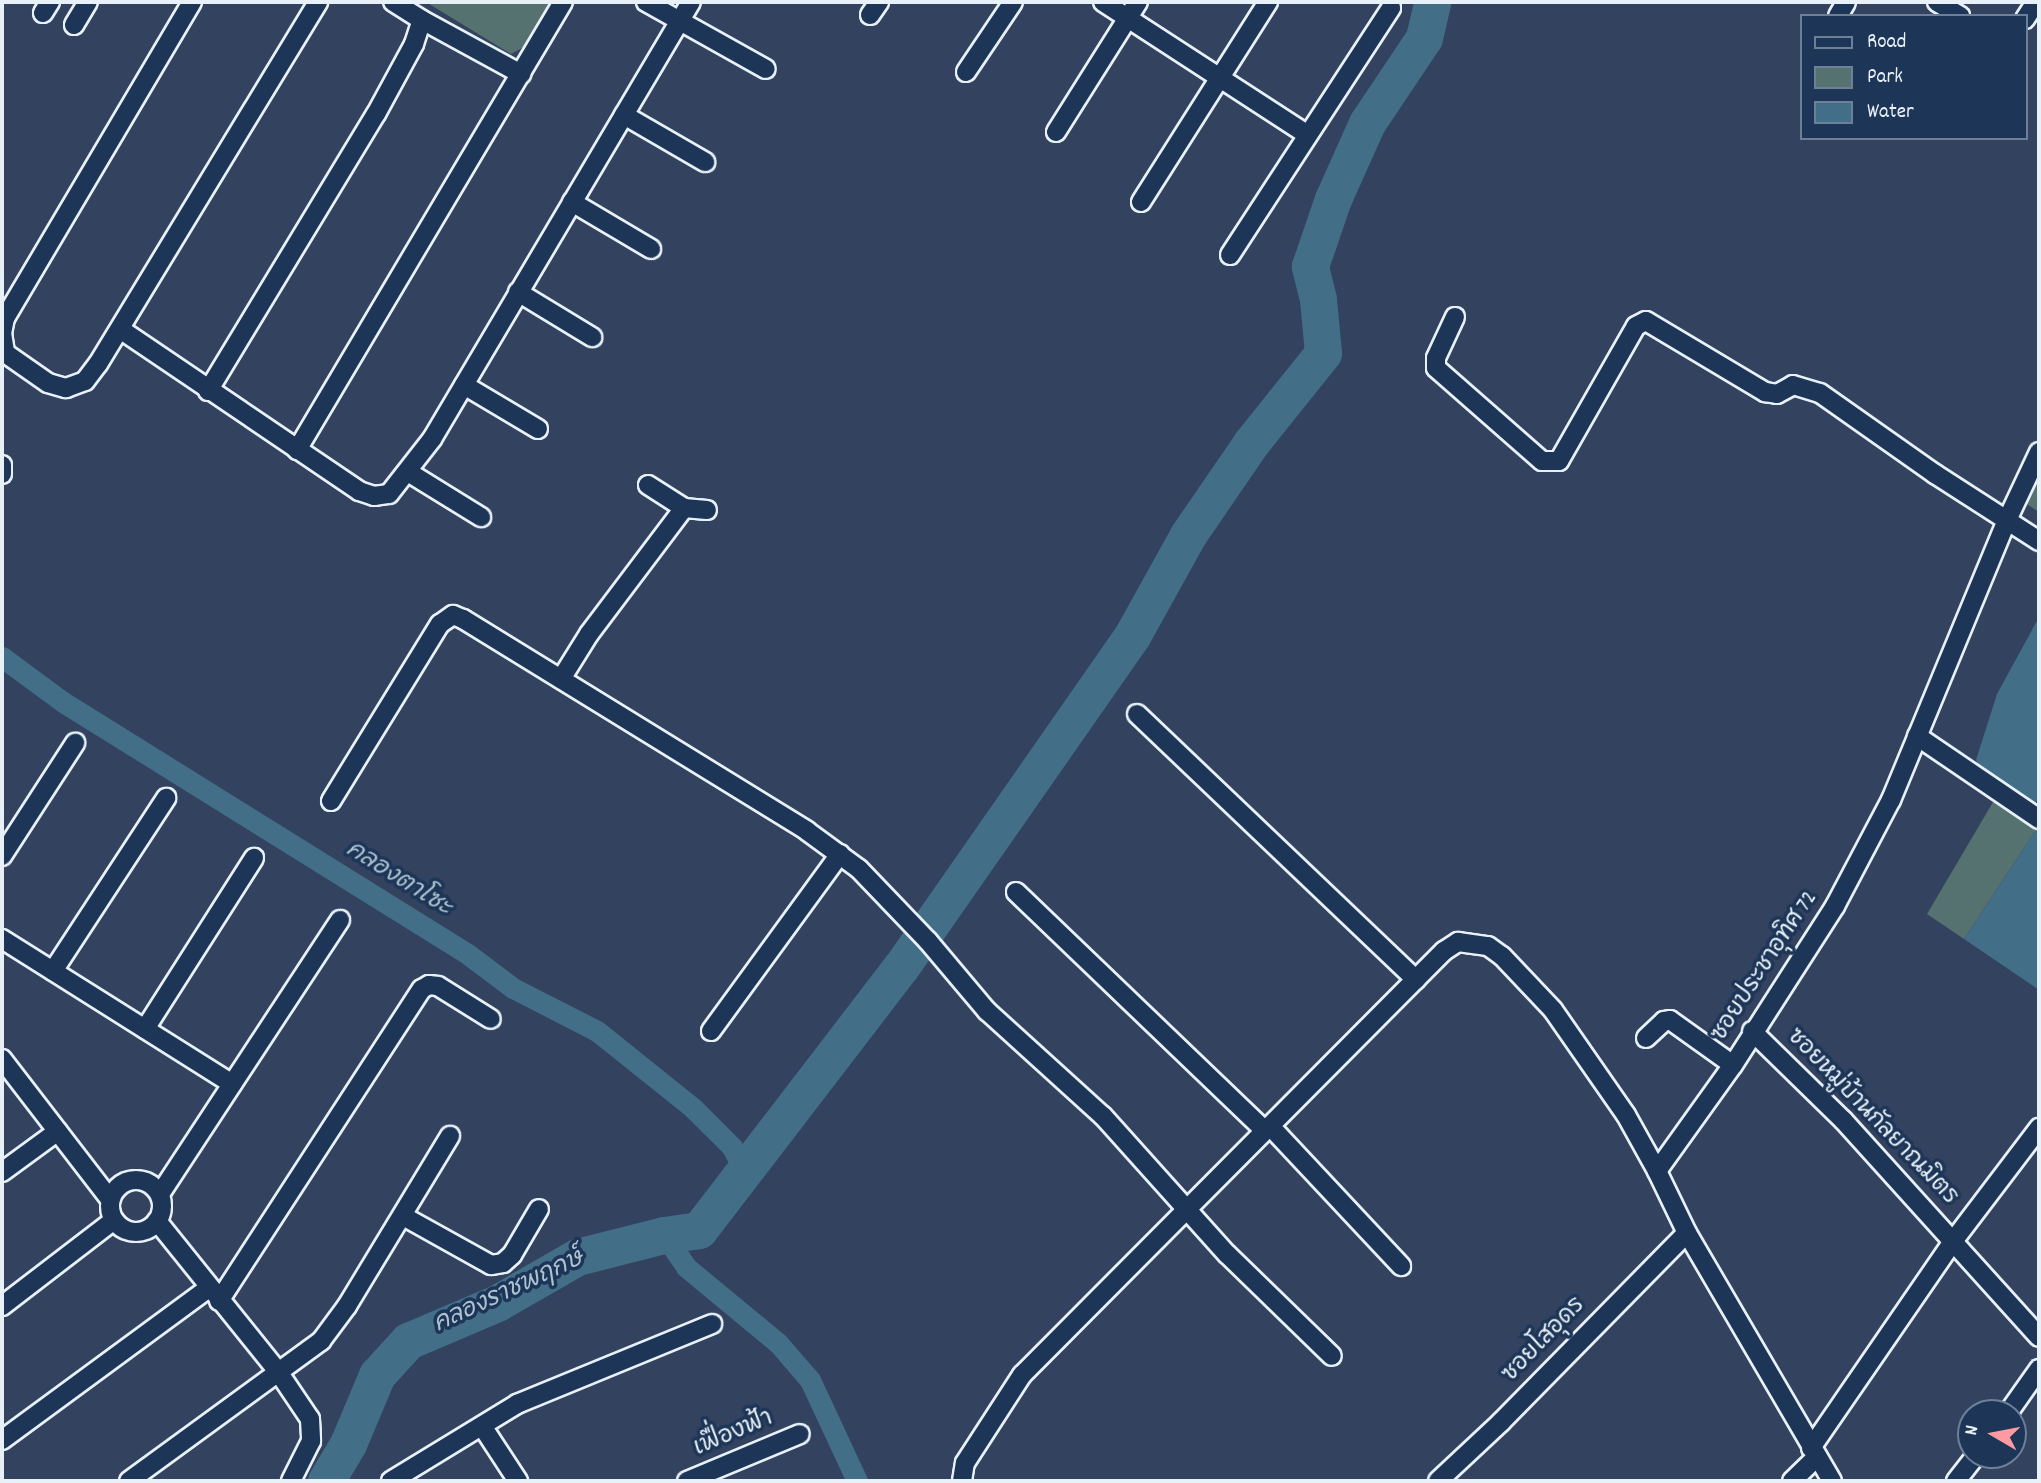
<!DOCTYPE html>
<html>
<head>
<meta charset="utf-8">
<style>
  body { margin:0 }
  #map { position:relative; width:2041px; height:1483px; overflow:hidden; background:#33425f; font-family:Dekko,"Playpen Sans Thai",sans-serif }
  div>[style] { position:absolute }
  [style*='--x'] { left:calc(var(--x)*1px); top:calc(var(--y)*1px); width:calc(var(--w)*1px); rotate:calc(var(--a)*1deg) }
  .green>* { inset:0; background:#557270 }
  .water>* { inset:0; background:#426e88 }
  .canal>* { height:21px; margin:-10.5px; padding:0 10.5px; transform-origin:10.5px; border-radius:10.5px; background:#426e88 }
  .river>* { height:37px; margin:-18.5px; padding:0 18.5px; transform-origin:18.5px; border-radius:18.5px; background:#426e88 }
  .roads { filter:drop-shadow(2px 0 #e8f1f8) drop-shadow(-2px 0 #e8f1f8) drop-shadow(0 2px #e8f1f8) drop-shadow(0 -2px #e8f1f8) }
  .minor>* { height:18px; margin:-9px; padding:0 9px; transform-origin:9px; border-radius:9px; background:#1d3557 }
  .minor>.ring { margin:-9px; padding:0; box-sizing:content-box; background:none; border:18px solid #1d3557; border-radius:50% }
  span { translate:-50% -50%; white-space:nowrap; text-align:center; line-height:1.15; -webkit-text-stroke:7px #1d3557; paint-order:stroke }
  .street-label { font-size:23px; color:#e8f1f8 }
  .water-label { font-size:24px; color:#aec3d1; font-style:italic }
  .frame { position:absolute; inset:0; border:4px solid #e8f1f8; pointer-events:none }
  .legend { position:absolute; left:1800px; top:14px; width:228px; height:126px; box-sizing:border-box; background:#1d3557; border:2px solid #6e8097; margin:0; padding:9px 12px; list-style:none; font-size:21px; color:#e8f1f8 }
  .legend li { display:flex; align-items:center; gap:14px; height:35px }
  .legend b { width:35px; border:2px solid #6e8097 }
  .north { position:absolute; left:1957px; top:1399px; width:70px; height:70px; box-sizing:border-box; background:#1d3557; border:2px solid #6e8097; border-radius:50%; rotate:280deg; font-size:19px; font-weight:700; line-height:28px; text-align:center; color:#e8f1f8 }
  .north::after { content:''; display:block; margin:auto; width:24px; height:32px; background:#ff9aa2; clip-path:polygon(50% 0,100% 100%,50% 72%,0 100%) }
</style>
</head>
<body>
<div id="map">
  <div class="green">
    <i style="clip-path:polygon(426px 2px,552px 2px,524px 47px,511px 54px)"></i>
    <i style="clip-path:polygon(2039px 475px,2039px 512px,2025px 503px)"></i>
    <i style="clip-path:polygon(1996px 797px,2038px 827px,1964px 939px,1927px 914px)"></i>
  </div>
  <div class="water">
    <i style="clip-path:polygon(2039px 617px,2039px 797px,2034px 805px,1985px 776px,1976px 760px,1997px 694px)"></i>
    <i style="clip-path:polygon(2038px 827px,2039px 828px,2039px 990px,1964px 939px)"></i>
  </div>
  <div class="canal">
    <i style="--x:2;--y:657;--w:76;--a:36.4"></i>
    <i style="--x:63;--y:702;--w:478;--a:31.9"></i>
    <i style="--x:469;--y:955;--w:55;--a:36.9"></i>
    <i style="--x:513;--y:988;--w:94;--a:27.1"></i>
    <i style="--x:597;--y:1031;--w:123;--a:38.7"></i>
    <i style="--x:693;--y:1108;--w:55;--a:45"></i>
    <i style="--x:732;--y:1147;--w:27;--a:62"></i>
    <i style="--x:664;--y:1235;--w:39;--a:55"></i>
    <i style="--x:686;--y:1267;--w:119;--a:39.6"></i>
    <i style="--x:778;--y:1343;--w:49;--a:49.1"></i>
    <i style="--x:810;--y:1380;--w:111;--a:65"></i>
  </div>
  <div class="river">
    <i style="--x:326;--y:1481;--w:43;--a:-59.3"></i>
    <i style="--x:348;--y:1444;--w:75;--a:-67.2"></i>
    <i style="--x:377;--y:1375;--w:46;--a:-47.6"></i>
    <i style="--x:408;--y:1341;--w:97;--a:-23.1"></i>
    <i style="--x:497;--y:1303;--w:92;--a:-29.9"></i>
    <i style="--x:577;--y:1257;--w:90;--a:-14.2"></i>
    <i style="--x:664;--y:1235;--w:35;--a:-8"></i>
    <i style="--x:699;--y:1230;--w:332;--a:-52.5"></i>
    <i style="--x:901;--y:967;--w:404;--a:-55.1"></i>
    <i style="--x:1132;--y:636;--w:115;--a:-61"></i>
    <i style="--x:1188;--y:535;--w:112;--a:-55.6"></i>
    <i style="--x:1251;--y:443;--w:115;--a:-51.3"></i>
    <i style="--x:1323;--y:353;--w:54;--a:-95.3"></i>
    <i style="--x:1318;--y:299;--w:34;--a:-104"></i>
    <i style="--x:1310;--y:266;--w:71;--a:-71.1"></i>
    <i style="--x:1333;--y:199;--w:83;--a:-65.9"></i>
    <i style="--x:1367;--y:123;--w:102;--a:-56.2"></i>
    <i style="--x:1424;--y:38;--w:37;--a:-77"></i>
  </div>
  <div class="roads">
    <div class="minor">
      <i style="--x:192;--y:2;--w:367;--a:120.6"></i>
      <i style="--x:5;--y:318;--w:15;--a:101"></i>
      <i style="--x:2;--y:333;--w:20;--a:81"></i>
      <i style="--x:5;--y:353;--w:52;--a:34.9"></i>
      <i style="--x:48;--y:383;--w:19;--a:16"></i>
      <i style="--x:66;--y:388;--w:20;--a:-20"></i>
      <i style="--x:85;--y:381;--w:21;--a:-53"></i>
      <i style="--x:98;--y:364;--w:424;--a:-58.7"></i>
      <i style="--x:646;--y:2;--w:137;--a:29.2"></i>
      <i style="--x:1103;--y:2;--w:244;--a:33"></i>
      <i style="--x:1937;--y:2;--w:27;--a:31"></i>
      <i style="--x:43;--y:13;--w:13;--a:-58"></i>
      <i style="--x:870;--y:15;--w:16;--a:-55"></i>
      <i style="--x:1838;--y:16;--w:16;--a:-60"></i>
      <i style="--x:2025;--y:19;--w:20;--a:-57"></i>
      <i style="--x:422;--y:20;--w:113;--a:28.6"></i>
      <i style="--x:74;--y:25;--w:27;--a:-59"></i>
      <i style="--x:966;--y:72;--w:84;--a:-56.1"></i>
      <i style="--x:624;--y:115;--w:94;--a:30.1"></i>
      <i style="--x:1056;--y:132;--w:154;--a:-57.8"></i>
      <i style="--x:572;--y:202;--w:92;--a:30.7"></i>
      <i style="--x:1141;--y:202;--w:237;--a:-57.6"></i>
      <i style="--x:1230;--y:255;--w:295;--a:-56.9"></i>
      <i style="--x:518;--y:292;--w:87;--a:31.3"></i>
      <i style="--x:1455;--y:317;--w:45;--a:114.9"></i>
      <i style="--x:1436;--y:358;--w:10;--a:90"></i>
      <i style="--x:1436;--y:368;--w:141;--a:41.3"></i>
      <i style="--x:1542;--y:461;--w:17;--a:0"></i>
      <i style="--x:1559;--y:461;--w:155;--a:-60.3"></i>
      <i style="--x:1636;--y:326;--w:11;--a:-27"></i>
      <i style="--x:1646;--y:321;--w:139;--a:30.8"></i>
      <i style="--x:1765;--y:392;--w:12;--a:9"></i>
      <i style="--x:1777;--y:394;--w:18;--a:-29"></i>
      <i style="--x:1793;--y:385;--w:28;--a:17"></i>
      <i style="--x:1820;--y:393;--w:141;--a:35.2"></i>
      <i style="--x:1935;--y:474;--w:124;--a:32.8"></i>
      <i style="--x:120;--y:329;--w:289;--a:34.1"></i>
      <i style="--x:359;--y:491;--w:16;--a:18"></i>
      <i style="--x:374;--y:496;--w:15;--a:-8"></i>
      <i style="--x:389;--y:494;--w:70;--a:-52"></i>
      <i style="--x:432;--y:439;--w:508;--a:-59.35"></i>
      <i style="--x:464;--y:385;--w:86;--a:30.7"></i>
      <i style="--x:208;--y:391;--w:324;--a:-58.8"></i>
      <i style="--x:376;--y:114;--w:80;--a:-61.5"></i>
      <i style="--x:414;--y:44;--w:25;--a:-72"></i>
      <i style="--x:422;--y:20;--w:34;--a:-148"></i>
      <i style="--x:297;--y:450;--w:521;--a:-59.3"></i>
      <i style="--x:2;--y:465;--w:9;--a:90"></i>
      <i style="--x:408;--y:472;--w:86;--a:31.7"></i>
      <i style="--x:648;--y:485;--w:43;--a:32.6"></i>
      <i style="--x:684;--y:508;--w:23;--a:5"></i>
      <i style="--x:561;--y:679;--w:53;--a:-58.1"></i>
      <i style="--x:589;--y:634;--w:158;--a:-53"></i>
      <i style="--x:1137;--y:714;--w:385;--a:43.6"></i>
      <i style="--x:1917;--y:736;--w:148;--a:34.2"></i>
      <i style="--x:331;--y:801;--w:208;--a:-58.4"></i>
      <i style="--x:440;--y:624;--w:16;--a:-35"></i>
      <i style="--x:453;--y:615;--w:11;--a:22"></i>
      <i style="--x:463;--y:619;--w:404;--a:31.6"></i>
      <i style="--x:807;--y:831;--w:64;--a:36.2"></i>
      <i style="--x:859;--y:869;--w:100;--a:46.2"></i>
      <i style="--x:928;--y:941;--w:92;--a:49.9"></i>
      <i style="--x:987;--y:1011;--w:156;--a:42.2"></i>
      <i style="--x:1103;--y:1116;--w:186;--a:48.1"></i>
      <i style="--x:1227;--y:1254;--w:146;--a:44.2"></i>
      <i style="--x:2;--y:856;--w:135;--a:-57.1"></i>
      <i style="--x:1016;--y:892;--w:345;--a:43.8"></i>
      <i style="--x:2;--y:939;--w:272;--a:32.2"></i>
      <i style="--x:53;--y:971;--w:207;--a:-56.8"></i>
      <i style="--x:145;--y:1029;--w:203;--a:-57.5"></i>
      <i style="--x:711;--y:1031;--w:219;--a:-53.9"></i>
      <i style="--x:1752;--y:1031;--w:127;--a:44.4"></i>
      <i style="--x:1843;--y:1120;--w:292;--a:47.9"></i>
      <i style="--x:1646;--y:1038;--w:25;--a:-43"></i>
      <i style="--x:1664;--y:1021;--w:6;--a:-9"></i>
      <i style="--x:1670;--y:1020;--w:77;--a:35.5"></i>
      <i style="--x:2;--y:1059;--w:177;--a:52.4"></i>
      <i style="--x:1270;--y:1126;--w:192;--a:46.9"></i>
      <i style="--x:2;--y:1172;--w:69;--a:-36.2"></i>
      <i class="ring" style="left:110px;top:1180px;width:34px;height:34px"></i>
      <i style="--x:160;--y:1194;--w:328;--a:-56.7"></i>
      <i style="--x:403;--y:1216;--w:101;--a:29.1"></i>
      <i style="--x:491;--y:1265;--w:12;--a:-9"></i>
      <i style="--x:503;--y:1263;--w:12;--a:-42"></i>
      <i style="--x:512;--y:1255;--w:53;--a:-59.6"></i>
      <i style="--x:157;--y:1221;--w:191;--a:51.2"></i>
      <i style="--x:277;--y:1370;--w:59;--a:56"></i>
      <i style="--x:310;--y:1419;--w:22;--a:87"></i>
      <i style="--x:311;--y:1441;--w:45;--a:116.6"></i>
      <i style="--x:219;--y:1301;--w:372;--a:-57"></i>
      <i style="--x:422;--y:989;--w:8;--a:-30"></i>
      <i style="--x:429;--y:985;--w:9;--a:6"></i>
      <i style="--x:438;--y:986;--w:62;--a:31.9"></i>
      <i style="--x:2;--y:1306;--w:141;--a:-37.5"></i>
      <i style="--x:2008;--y:1413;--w:54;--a:-54.8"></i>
      <i style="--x:482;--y:1426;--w:66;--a:56.8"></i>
      <i style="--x:2;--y:1440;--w:257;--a:-36.3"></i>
      <i style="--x:1811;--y:1448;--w:252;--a:-55.5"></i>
      <i style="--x:1954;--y:1240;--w:141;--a:-52.8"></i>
      <i style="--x:129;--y:1481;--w:238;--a:-36.1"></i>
      <i style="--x:321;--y:1341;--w:44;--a:-53.4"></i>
      <i style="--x:347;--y:1306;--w:199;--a:-58.8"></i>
      <i style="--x:391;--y:1481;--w:148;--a:-31.4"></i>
      <i style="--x:517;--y:1404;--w:211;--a:-22.3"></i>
      <i style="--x:687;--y:1481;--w:122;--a:-22.6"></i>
      <i style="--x:962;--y:1481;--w:18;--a:-81"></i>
      <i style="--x:965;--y:1463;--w:105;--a:-57.1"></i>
      <i style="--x:1022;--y:1375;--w:598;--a:-45.14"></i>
      <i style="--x:1444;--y:951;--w:17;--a:-33"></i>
      <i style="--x:1458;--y:942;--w:30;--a:8"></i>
      <i style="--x:1488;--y:946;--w:17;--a:36"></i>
      <i style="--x:1502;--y:956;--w:74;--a:46.6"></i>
      <i style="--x:1553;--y:1010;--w:128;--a:55.2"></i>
      <i style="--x:1626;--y:1115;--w:64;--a:61"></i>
      <i style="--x:1438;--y:1481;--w:86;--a:-43.1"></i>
      <i style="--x:1501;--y:1422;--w:265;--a:-45.5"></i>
      <i style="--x:1792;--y:1481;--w:33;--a:-44"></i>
      <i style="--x:1832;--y:1481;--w:287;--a:-120.3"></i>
      <i style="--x:1687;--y:1233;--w:69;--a:-115.8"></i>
      <i style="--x:1657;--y:1171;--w:130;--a:-54.4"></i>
      <i style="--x:1733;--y:1065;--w:189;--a:-57.3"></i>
      <i style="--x:1835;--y:906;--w:120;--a:-62.2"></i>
      <i style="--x:1891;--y:800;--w:305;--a:-67.5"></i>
      <i style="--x:2008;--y:518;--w:73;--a:-64.8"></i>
      <i style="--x:1956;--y:1481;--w:33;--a:-52"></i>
    </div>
  </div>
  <div class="street-label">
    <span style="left:1766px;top:967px;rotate:-57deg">ซอยประชาอุทิศ 72</span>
    <span style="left:1871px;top:1118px;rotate:46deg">ซอยหมู่บ้านกัลยาณมิตร</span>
    <span style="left:1545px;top:1341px;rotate:-46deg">ซอยโสอุดร</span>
    <span style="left:734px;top:1435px;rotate:-23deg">เฟื่องฟ้า</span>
  </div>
  <div class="water-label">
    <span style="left:398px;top:880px;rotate:32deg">คลองตาโซะ</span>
    <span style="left:509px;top:1293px;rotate:-25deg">คลองราชพฤกษ์</span>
  </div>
  <div class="frame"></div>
  <ul class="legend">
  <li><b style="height:9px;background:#1d3557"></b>Road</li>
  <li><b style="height:19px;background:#557270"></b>Park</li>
  <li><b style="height:19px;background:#426e88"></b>Water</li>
  </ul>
  <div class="north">N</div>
</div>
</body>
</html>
